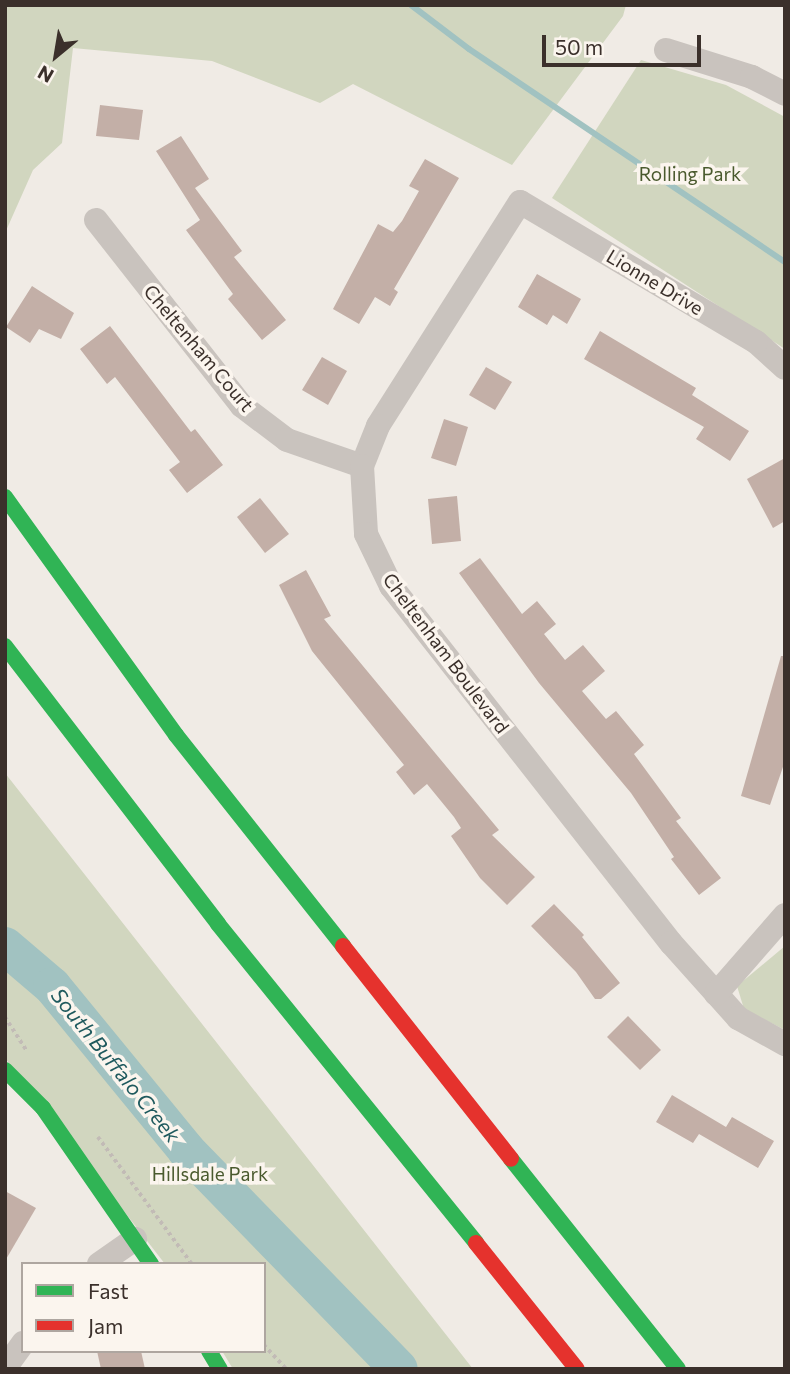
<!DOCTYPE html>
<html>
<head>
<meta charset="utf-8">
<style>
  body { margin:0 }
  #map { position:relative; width:790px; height:1374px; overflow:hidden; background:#f0ebe5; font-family:Commissioner,sans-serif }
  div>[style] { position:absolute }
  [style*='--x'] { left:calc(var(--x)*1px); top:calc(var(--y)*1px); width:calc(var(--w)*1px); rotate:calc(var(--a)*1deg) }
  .green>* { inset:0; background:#d1d6bf }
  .stream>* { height:6px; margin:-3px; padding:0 3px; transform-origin:3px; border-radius:3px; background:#a1c2c1 }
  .river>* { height:38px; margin:-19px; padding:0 19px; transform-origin:19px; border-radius:19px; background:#a1c2c1 }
  .building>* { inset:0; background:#c3afa7 }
  .path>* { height:3.5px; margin-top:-1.75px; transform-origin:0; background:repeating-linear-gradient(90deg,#c2bbb6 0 3.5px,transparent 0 7px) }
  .street>* { height:24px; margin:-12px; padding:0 12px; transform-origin:12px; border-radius:12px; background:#c9c3be }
  .fast>* { height:16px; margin:-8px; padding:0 8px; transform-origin:8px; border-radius:8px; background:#30b455 }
  .jam>* { height:16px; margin:-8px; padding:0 8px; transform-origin:8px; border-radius:8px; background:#e5322d }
  span { translate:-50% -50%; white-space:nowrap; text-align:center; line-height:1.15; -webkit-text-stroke:7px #fbf5ee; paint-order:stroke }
  .park-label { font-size:19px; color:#4a5a2e }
  .street-label { font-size:19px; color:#3b302b }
  .water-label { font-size:21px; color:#1f5a5e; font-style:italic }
  .frame { position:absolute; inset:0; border:7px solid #3b302b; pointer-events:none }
  .legend { position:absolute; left:21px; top:1262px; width:245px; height:91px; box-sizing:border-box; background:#fbf5ee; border:2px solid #aea6a0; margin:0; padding:9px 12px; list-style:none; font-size:21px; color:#3b302b }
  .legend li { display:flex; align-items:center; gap:14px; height:35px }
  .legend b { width:35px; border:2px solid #aea6a0 }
  .north { position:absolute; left:21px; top:21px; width:70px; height:70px; -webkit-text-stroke:5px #fbf5ee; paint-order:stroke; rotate:210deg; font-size:19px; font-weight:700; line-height:28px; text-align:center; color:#3b302b }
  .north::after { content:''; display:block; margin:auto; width:24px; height:32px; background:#3b302b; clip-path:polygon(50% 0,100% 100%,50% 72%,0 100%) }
  .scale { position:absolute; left:542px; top:35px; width:159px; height:32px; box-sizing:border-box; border:4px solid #3b302b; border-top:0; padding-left:9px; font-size:21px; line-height:24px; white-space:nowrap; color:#3b302b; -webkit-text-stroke:5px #fbf5ee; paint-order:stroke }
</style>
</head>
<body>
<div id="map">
  <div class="green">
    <i style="clip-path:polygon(5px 5px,626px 5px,623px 16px,512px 165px,353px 84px,320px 103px,212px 61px,73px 48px,62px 143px,33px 170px,5px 233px)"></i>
    <i style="clip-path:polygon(641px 60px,726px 85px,785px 117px,785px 349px,552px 198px)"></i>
    <i style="clip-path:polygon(5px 773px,473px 1369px,233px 1369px,222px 1351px,264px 1351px,264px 1264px,165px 1264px,5px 1058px)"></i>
    <i style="clip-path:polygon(785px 946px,785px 1030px,744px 1009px,737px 986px)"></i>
  </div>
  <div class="stream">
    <i style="--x:411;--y:5;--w:73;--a:37.2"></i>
    <i style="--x:469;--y:49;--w:381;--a:34"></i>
  </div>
  <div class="river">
    <i style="--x:5;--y:946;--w:62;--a:40.4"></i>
    <i style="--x:52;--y:986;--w:212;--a:50.7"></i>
    <i style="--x:186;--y:1150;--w:305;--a:45.8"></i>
  </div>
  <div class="building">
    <i style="clip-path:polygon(100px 105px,143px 110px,139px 140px,96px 136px)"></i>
    <i style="clip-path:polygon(181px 136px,209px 179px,195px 188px,242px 251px,234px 257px,286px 320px,262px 340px,228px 299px,233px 294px,186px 230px,200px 220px,156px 151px)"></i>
    <i style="clip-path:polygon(425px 159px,459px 178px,394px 289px,398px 292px,390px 306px,375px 297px,359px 324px,333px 309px,378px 224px,393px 232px,402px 221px,419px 191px,409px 186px)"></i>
    <i style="clip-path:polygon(537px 274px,581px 299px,567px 324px,553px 315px,547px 325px,518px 307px)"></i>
    <i style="clip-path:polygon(32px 286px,74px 313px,61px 339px,39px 329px,30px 343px,6px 327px)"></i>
    <i style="clip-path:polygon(110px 326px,191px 432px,195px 429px,223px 465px,187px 493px,169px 470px,180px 462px,115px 377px,107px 384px,80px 349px)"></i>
    <i style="clip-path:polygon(600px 331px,696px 388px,692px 395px,749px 431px,730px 461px,696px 439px,704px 427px,584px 359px)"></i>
    <i style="clip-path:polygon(322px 357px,347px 371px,328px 405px,302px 390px)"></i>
    <i style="clip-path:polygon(486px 367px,512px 382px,495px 410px,469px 395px)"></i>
    <i style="clip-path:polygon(444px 419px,468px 427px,456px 466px,431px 458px)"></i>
    <i style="clip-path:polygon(785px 458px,785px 521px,773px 528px,747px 479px)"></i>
    <i style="clip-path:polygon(457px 496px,461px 541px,432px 544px,428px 499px)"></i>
    <i style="clip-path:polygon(260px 498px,289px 534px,265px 553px,237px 517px)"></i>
    <i style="clip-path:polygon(480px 558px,522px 614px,537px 601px,556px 624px,544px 634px,565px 660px,583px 645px,605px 671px,582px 691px,606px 719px,616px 711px,644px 745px,634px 754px,681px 818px,676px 821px,721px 878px,699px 895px,671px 859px,674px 857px,631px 793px,539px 683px,459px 573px)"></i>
    <i style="clip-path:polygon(306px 570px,331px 616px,324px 619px,499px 830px,492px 835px,535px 877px,507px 905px,480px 878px,451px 836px,461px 828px,454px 817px,427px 784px,414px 795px,396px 772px,404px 765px,312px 651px,279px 585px)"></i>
    <i style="clip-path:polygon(781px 656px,785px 656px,785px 761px,770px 805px,741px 796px)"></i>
    <i style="clip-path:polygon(554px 904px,584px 935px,582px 937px,620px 983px,601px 999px,595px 999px,576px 972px,531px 926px)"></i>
    <i style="clip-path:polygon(628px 1016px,661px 1050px,640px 1070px,607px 1037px)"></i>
    <i style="clip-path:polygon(672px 1095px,726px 1127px,732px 1117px,774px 1141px,758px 1168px,699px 1134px,693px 1143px,656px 1122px)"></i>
    <i style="clip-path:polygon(5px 1191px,36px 1208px,5px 1261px)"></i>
    <i style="clip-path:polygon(97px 1351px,141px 1351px,145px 1369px,101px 1369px)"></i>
  </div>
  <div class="path">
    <i style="--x:5;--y:1017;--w:40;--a:57.1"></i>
    <i style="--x:98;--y:1137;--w:158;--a:53.5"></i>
    <i style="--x:264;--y:1345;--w:33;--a:47"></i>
  </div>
  <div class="street">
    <i style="--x:666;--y:50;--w:90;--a:17.4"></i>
    <i style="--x:752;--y:77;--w:37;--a:27"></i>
    <i style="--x:96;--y:220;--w:236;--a:51.9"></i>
    <i style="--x:242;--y:406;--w:56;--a:37.1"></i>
    <i style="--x:287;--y:440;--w:79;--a:19.1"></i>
    <i style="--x:785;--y:368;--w:39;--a:-138"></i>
    <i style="--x:756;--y:342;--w:274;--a:-149.3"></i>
    <i style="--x:520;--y:202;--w:265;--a:122.4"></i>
    <i style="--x:378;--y:426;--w:43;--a:111.8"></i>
    <i style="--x:362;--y:466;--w:68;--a:86.6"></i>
    <i style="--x:366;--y:534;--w:58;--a:64.3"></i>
    <i style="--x:391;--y:586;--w:454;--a:51.9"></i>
    <i style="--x:671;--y:943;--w:101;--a:48.2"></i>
    <i style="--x:738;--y:1018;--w:54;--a:29"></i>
    <i style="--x:716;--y:994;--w:105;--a:-48.9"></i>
    <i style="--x:99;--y:1264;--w:44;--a:-34.8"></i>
    <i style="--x:5;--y:1368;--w:31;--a:-54"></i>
  </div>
  <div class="fast">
    <i style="--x:5;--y:497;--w:293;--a:54.3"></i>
    <i style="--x:176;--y:735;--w:269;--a:51.6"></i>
    <i style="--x:5;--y:646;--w:350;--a:52.5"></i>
    <i style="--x:218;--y:924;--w:410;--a:51"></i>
    <i style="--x:5;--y:1070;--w:54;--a:45"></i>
    <i style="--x:43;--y:1108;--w:190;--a:55.3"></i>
    <i style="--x:511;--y:1159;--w:268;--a:51.5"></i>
    <i style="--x:209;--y:1351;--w:21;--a:59"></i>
  </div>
  <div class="jam">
    <i style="--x:343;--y:946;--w:271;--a:51.7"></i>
    <i style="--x:476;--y:1243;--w:161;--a:51.3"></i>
  </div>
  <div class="park-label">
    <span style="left:690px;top:174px">Rolling Park</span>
    <span style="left:210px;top:1174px">Hillsdale Park</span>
  </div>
  <div class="street-label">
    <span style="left:655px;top:282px;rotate:31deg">Lionne Drive</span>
    <span style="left:199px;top:348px;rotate:50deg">Cheltenham Court</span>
    <span style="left:446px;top:653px;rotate:53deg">Cheltenham Boulevard</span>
  </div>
  <div class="water-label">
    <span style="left:116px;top:1065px;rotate:51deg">South Buffalo Creek</span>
  </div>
  <div class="frame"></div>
  <ul class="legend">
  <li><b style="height:9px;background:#30b455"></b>Fast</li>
  <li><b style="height:9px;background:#e5322d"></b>Jam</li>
  </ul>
  <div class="north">N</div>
  <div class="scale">50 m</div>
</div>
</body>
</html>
